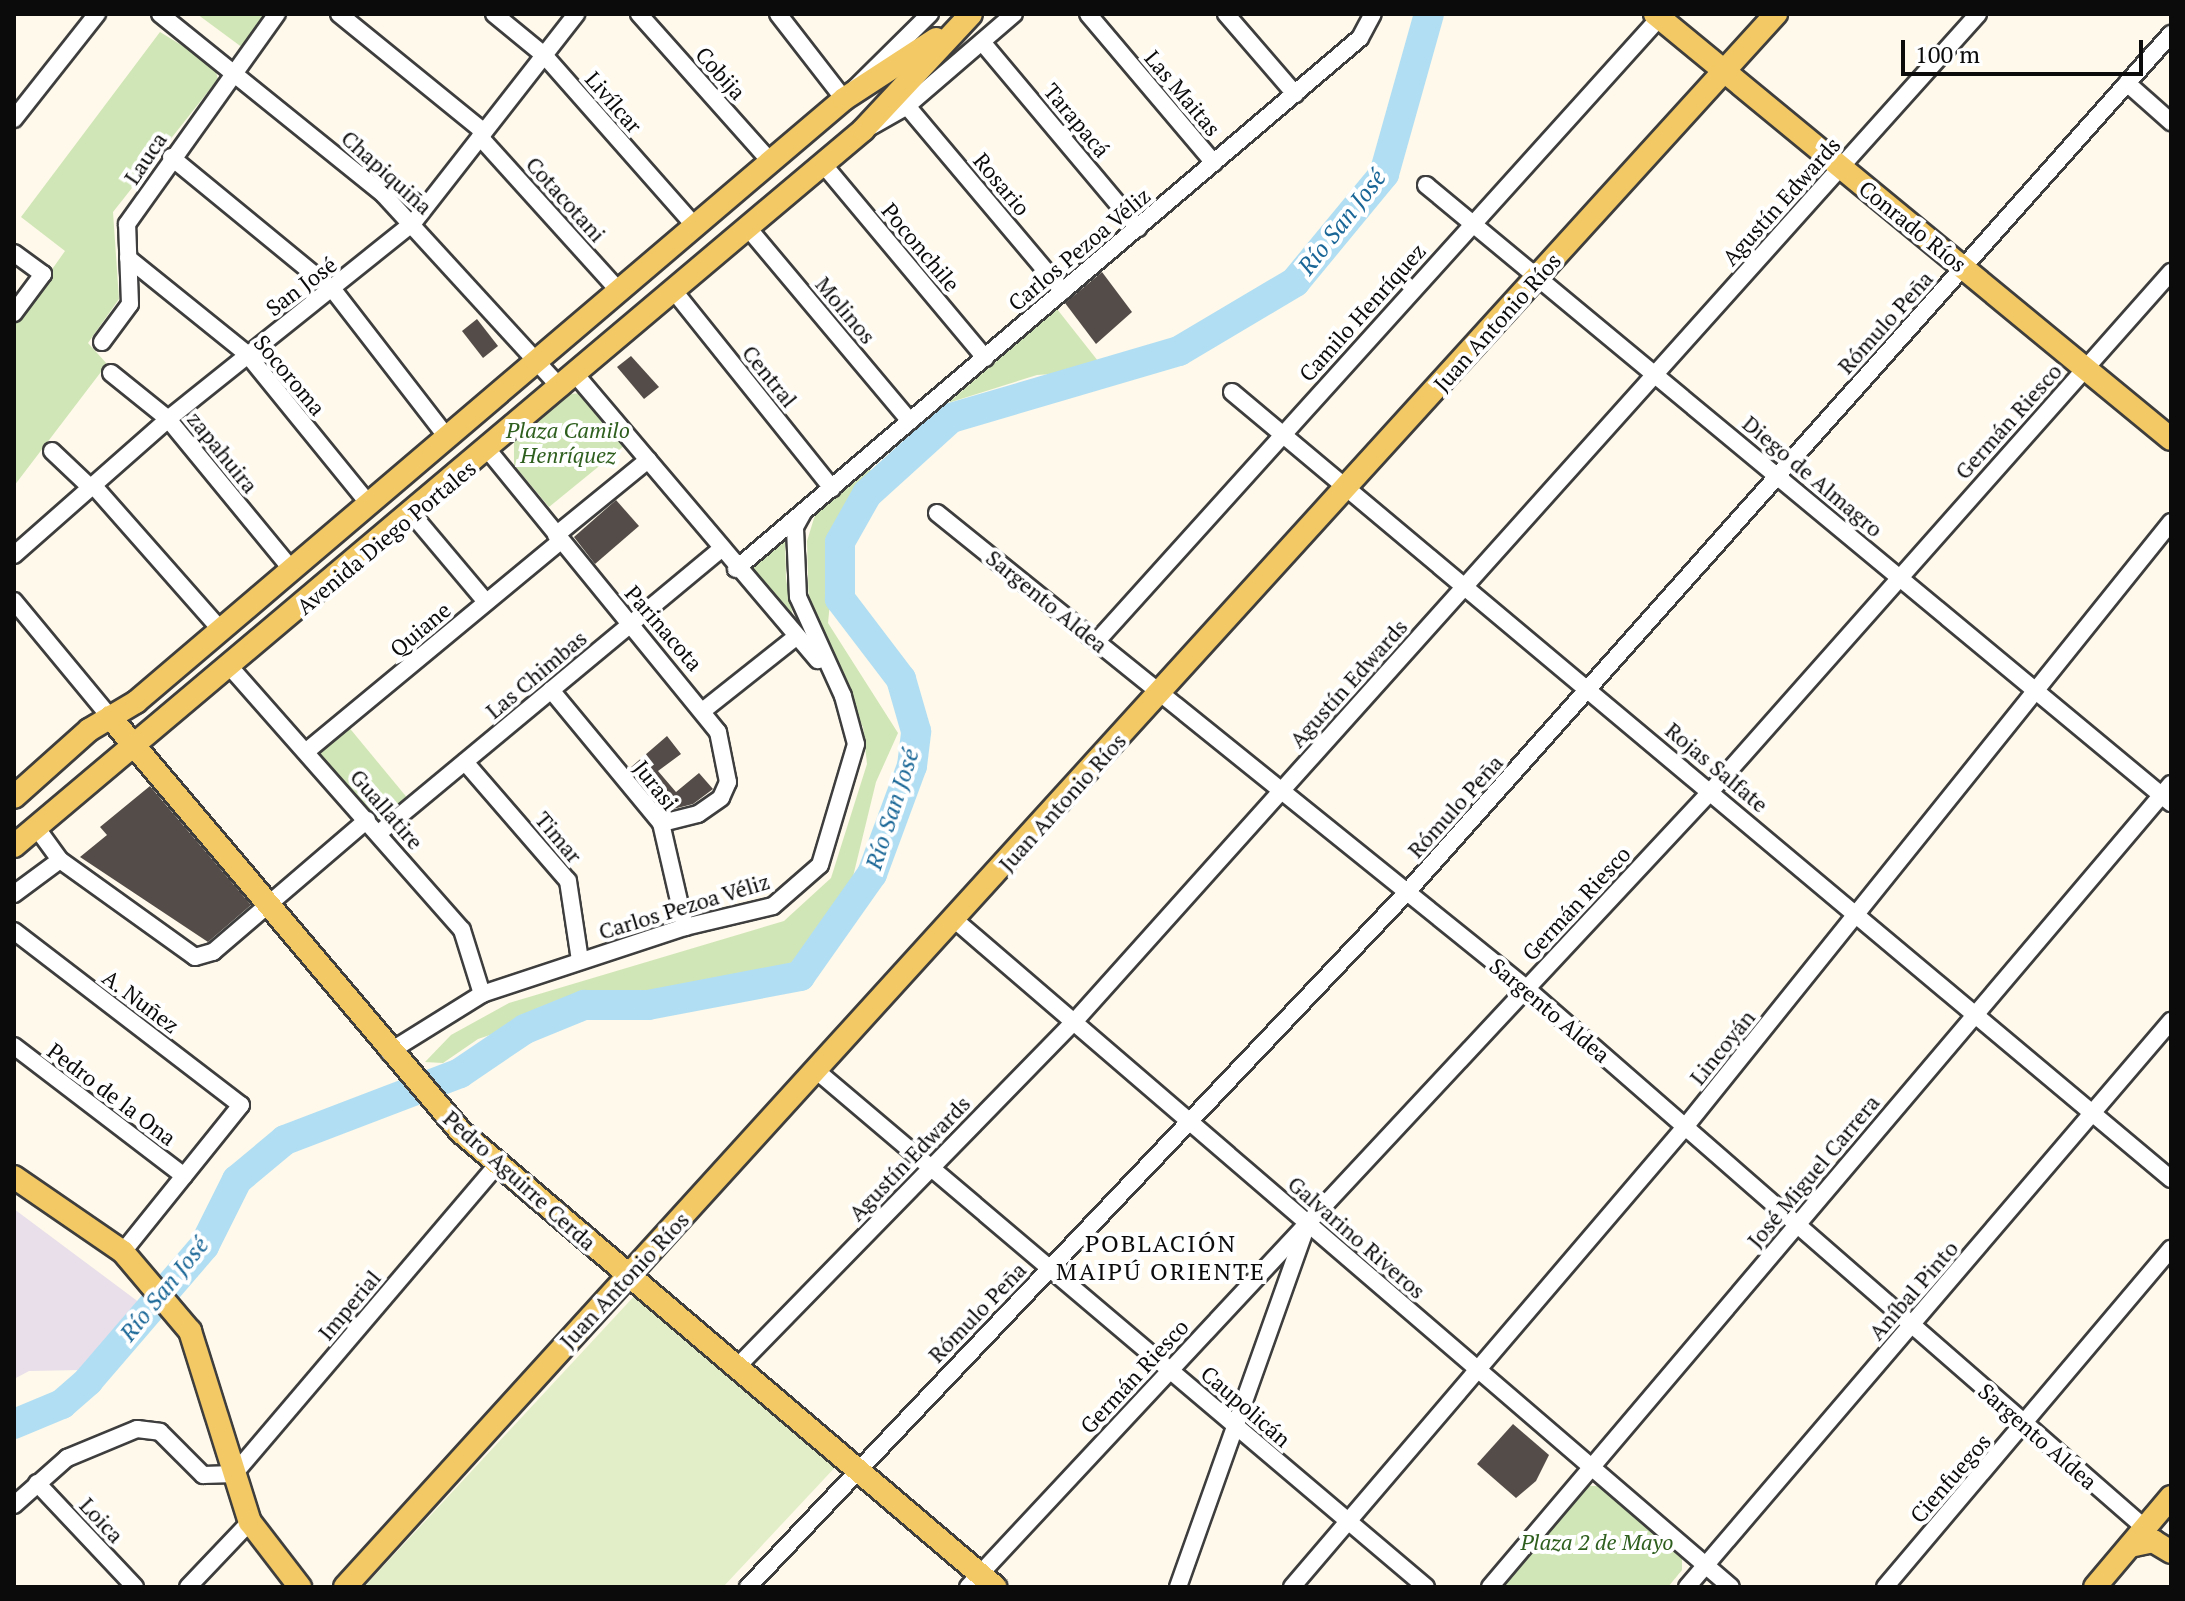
<!DOCTYPE html>
<html>
<head>
<meta charset="utf-8">
<style>
  body { margin:0 }
  #map { position:relative; width:2185px; height:1601px; overflow:hidden; background:#fef9ea; font-family:"PT Serif",serif }
  div>[style] { position:absolute }
  [style*='--x'] { left:calc(var(--x)*1px); top:calc(var(--y)*1px); width:calc(var(--w)*1px); rotate:calc(var(--a)*1deg) }
  .industrial>* { inset:0; background:#e8dfea }
  .green>* { inset:0; background:#d1e6b6 }
  .pitch>* { inset:0; background:#e2eec7 }
  .river>* { height:30px; margin:-15px; padding:0 15px; transform-origin:15px; border-radius:15px; background:#b1def3 }
  .building>* { inset:0; background:#534c48 }
  .roads { filter:drop-shadow(2px 0 #3e3e3e) drop-shadow(-2px 0 #3e3e3e) drop-shadow(0 2px #3e3e3e) drop-shadow(0 -2px #3e3e3e) }
  .minor>* { height:16px; margin:-8px; padding:0 8px; transform-origin:8px; border-radius:8px; background:#fff }
  .major>* { height:22px; margin:-11px; padding:0 11px; transform-origin:11px; border-radius:11px; background:#f3c965 }
  span { translate:-50% -50%; white-space:nowrap; text-align:center; line-height:1.15; -webkit-text-stroke:8px #fff; paint-order:stroke }
  .street-label { font-size:22px; color:#0b0b0b }
  .park-label { font-size:22px; color:#2f5f1f; font-style:italic }
  .water-label { font-size:24px; color:#1a6797; font-style:italic }
  .neighbourhood-label { font-size:24px; color:#0b0b0b; letter-spacing:2px }
  .frame { position:absolute; inset:0; border:16px solid #0b0b0b; pointer-events:none }
  .scale { position:absolute; left:1901px; top:40px; width:242px; height:36px; box-sizing:border-box; border:4px solid #0b0b0b; border-top:0; padding-left:10px; font-size:24px; line-height:28px; white-space:nowrap; color:#0b0b0b; -webkit-text-stroke:6px #fff; paint-order:stroke }
</style>
</head>
<body>
<div id="map">
  <div class="industrial">
    <i style="clip-path:polygon(14px 1209px,140px 1303px,81px 1370px,29px 1371px,14px 1379px)"></i>
  </div>
  <div class="green">
    <i style="clip-path:polygon(197px 14px,268px 14px,243px 48px)"></i>
    <i style="clip-path:polygon(160px 32px,214px 65px,218px 79px,113px 212px,119px 299px,88px 343px,107px 364px,14px 486px,14px 323px,65px 251px,21px 217px)"></i>
    <i style="clip-path:polygon(1057px 309px,1098px 361px,1080px 372px,1037px 375px,948px 403px)"></i>
    <i style="clip-path:polygon(580px 393px,625px 445px,549px 507px,514px 465px,514px 439px,562px 395px)"></i>
    <i style="clip-path:polygon(868px 468px,875px 474px,848px 508px,835px 550px,828px 623px,898px 733px,876px 782px,850px 889px,803px 964px,773px 978px,750px 976px,677px 998px,630px 995px,565px 1010px,478px 1039px,443px 1063px,425px 1062px,451px 1035px,509px 1003px,784px 921px,831px 878px,867px 764px,863px 727px,822px 650px,809px 610px,807px 541px,815px 515px)"></i>
    <i style="clip-path:polygon(785px 536px,786px 579px,794px 623px,747px 568px)"></i>
    <i style="clip-path:polygon(347px 725px,409px 800px,377px 819px,315px 752px)"></i>
    <i style="clip-path:polygon(1588px 1486px,1599px 1486px,1682px 1558px,1682px 1570px,1668px 1587px,1501px 1587px)"></i>
  </div>
  <div class="pitch">
    <i style="clip-path:polygon(638px 1292px,839px 1463px,723px 1587px,364px 1587px)"></i>
  </div>
  <div class="river">
    <i style="--x:14;--y:1424;--w:52;--a:-22.6"></i>
    <i style="--x:62;--y:1404;--w:35;--a:-41"></i>
    <i style="--x:88;--y:1381;--w:178;--a:-49.3"></i>
    <i style="--x:204;--y:1246;--w:74;--a:-63.4"></i>
    <i style="--x:237;--y:1180;--w:62;--a:-39.8"></i>
    <i style="--x:285;--y:1140;--w:187;--a:-20.9"></i>
    <i style="--x:460;--y:1073;--w:78;--a:-34.1"></i>
    <i style="--x:525;--y:1029;--w:64;--a:-22.1"></i>
    <i style="--x:584;--y:1005;--w:64;--a:0"></i>
    <i style="--x:648;--y:1005;--w:155;--a:-10.8"></i>
    <i style="--x:800;--y:976;--w:125;--a:-54.8"></i>
    <i style="--x:872;--y:874;--w:115;--a:-69.7"></i>
    <i style="--x:912;--y:766;--w:35;--a:-83"></i>
    <i style="--x:916;--y:731;--w:54;--a:-106.1"></i>
    <i style="--x:901;--y:679;--w:101;--a:-127.3"></i>
    <i style="--x:840;--y:599;--w:57;--a:-90"></i>
    <i style="--x:840;--y:542;--w:55;--a:-60.6"></i>
    <i style="--x:867;--y:494;--w:113;--a:-42.1"></i>
    <i style="--x:951;--y:418;--w:238;--a:-16.4"></i>
    <i style="--x:1179;--y:351;--w:135;--a:-30.7"></i>
    <i style="--x:1295;--y:282;--w:140;--a:-50.5"></i>
    <i style="--x:1384;--y:174;--w:166;--a:-74.3"></i>
  </div>
  <div class="building">
    <i style="clip-path:polygon(1102px 272px,1132px 312px,1096px 344px,1065px 303px)"></i>
    <i style="clip-path:polygon(477px 319px,498px 346px,483px 358px,462px 331px)"></i>
    <i style="clip-path:polygon(631px 356px,659px 387px,644px 399px,617px 367px)"></i>
    <i style="clip-path:polygon(616px 500px,639px 526px,595px 564px,574px 537px)"></i>
    <i style="clip-path:polygon(667px 736px,681px 754px,658px 771px,676px 792px,699px 773px,713px 789px,693px 804px,665px 811px,630px 768px)"></i>
    <i style="clip-path:polygon(150px 786px,251px 905px,208px 942px,80px 857px,107px 835px,100px 827px)"></i>
    <i style="clip-path:polygon(1513px 1424px,1549px 1455px,1536px 1481px,1516px 1498px,1477px 1464px)"></i>
  </div>
  <div class="roads">
    <div class="minor">
      <i style="--x:160;--y:14;--w:288;--a:38.9"></i>
      <i style="--x:384;--y:195;--w:262;--a:47.5"></i>
      <i style="--x:339;--y:14;--w:187;--a:39.1"></i>
      <i style="--x:494;--y:14;--w:65;--a:39.4"></i>
      <i style="--x:544;--y:55;--w:228;--a:48.6"></i>
      <i style="--x:639;--y:14;--w:198;--a:48.3"></i>
      <i style="--x:778;--y:14;--w:108;--a:52.2"></i>
      <i style="--x:844;--y:99;--w:121;--a:-44.7"></i>
      <i style="--x:1088;--y:14;--w:195;--a:49.8"></i>
      <i style="--x:1226;--y:14;--w:106;--a:49.2"></i>
      <i style="--x:982;--y:42;--w:243;--a:50"></i>
      <i style="--x:2127;--y:83;--w:59;--a:41.6"></i>
      <i style="--x:907;--y:106;--w:242;--a:49.9"></i>
      <i style="--x:14;--y:119;--w:134;--a:-51.7"></i>
      <i style="--x:872;--y:126;--w:40;--a:-29.7"></i>
      <i style="--x:907;--y:106;--w:141;--a:-40.7"></i>
      <i style="--x:480;--y:137;--w:207;--a:47.9"></i>
      <i style="--x:171;--y:157;--w:211;--a:39.4"></i>
      <i style="--x:334;--y:291;--w:185;--a:52.3"></i>
      <i style="--x:823;--y:164;--w:253;--a:50.1"></i>
      <i style="--x:1426;--y:185;--w:968;--a:39.68"></i>
      <i style="--x:748;--y:228;--w:252;--a:50"></i>
      <i style="--x:14;--y:253;--w:36;--a:36"></i>
      <i style="--x:43;--y:274;--w:49;--a:126.6"></i>
      <i style="--x:128;--y:258;--w:153;--a:38.9"></i>
      <i style="--x:247;--y:354;--w:193;--a:50.9"></i>
      <i style="--x:674;--y:291;--w:253;--a:51.3"></i>
      <i style="--x:102;--y:342;--w:47;--a:-53.6"></i>
      <i style="--x:130;--y:304;--w:80;--a:-92.1"></i>
      <i style="--x:127;--y:224;--w:258;--a:-54.5"></i>
      <i style="--x:111;--y:373;--w:73;--a:38.9"></i>
      <i style="--x:168;--y:419;--w:195;--a:50.6"></i>
      <i style="--x:576;--y:375;--w:374;--a:49.7"></i>
      <i style="--x:1232;--y:392;--w:1225;--a:39.97"></i>
      <i style="--x:488;--y:450;--w:364;--a:50.8"></i>
      <i style="--x:718;--y:732;--w:51;--a:78.7"></i>
      <i style="--x:728;--y:782;--w:17;--a:114"></i>
      <i style="--x:721;--y:798;--w:28;--a:145"></i>
      <i style="--x:698;--y:814;--w:38;--a:166"></i>
      <i style="--x:52;--y:451;--w:52;--a:43.5"></i>
      <i style="--x:93;--y:485;--w:193;--a:48.6"></i>
      <i style="--x:937;--y:513;--w:757;--a:38.88"></i>
      <i style="--x:1526;--y:988;--w:821;--a:41.1"></i>
      <i style="--x:412;--y:514;--w:115;--a:49.9"></i>
      <i style="--x:556;--y:535;--w:119;--a:-39.2"></i>
      <i style="--x:14;--y:555;--w:205;--a:-41.4"></i>
      <i style="--x:168;--y:419;--w:314;--a:-38.7"></i>
      <i style="--x:413;--y:223;--w:265;--a:-52"></i>
      <i style="--x:736;--y:569;--w:819;--a:-40.4"></i>
      <i style="--x:1360;--y:38;--w:27;--a:-62"></i>
      <i style="--x:14;--y:601;--w:151;--a:50.4"></i>
      <i style="--x:1097;--y:641;--w:845;--a:-47.93"></i>
      <i style="--x:231;--y:668;--w:349;--a:48.6"></i>
      <i style="--x:462;--y:930;--w:67;--a:72.6"></i>
      <i style="--x:551;--y:690;--w:173;--a:50.4"></i>
      <i style="--x:661;--y:823;--w:107;--a:77"></i>
      <i style="--x:705;--y:709;--w:116;--a:-38.4"></i>
      <i style="--x:308;--y:750;--w:328;--a:-39.6"></i>
      <i style="--x:465;--y:762;--w:157;--a:49.1"></i>
      <i style="--x:568;--y:881;--w:80;--a:81.4"></i>
      <i style="--x:36;--y:827;--w:41;--a:54"></i>
      <i style="--x:60;--y:860;--w:166;--a:35.7"></i>
      <i style="--x:195;--y:957;--w:19;--a:-16"></i>
      <i style="--x:213;--y:952;--w:203;--a:-40.6"></i>
      <i style="--x:379;--y:833;--w:445;--a:-39.7"></i>
      <i style="--x:14;--y:894;--w:57;--a:-36.5"></i>
      <i style="--x:955;--y:920;--w:1023;--a:40.68"></i>
      <i style="--x:14;--y:931;--w:286;--a:37.5"></i>
      <i style="--x:241;--y:1105;--w:189;--a:128.8"></i>
      <i style="--x:14;--y:1046;--w:214;--a:37.4"></i>
      <i style="--x:389;--y:1052;--w:110;--a:-31.9"></i>
      <i style="--x:482;--y:994;--w:214;--a:-18.3"></i>
      <i style="--x:685;--y:927;--w:90;--a:-13.4"></i>
      <i style="--x:773;--y:906;--w:62;--a:-41.1"></i>
      <i style="--x:820;--y:865;--w:126;--a:-73.4"></i>
      <i style="--x:856;--y:744;--w:50;--a:-105.2"></i>
      <i style="--x:843;--y:696;--w:109;--a:-114.4"></i>
      <i style="--x:798;--y:597;--w:70;--a:-92.5"></i>
      <i style="--x:795;--y:527;--w:18;--a:-61"></i>
      <i style="--x:818;--y:1072;--w:797;--a:40.27"></i>
      <i style="--x:737;--y:1367;--w:482;--a:-45.7"></i>
      <i style="--x:1074;--y:1022;--w:1354;--a:-48.11"></i>
      <i style="--x:37;--y:1483;--w:143;--a:46.7"></i>
      <i style="--x:14;--y:1505;--w:71;--a:-41.6"></i>
      <i style="--x:67;--y:1458;--w:76;--a:-22.5"></i>
      <i style="--x:137;--y:1429;--w:23;--a:7"></i>
      <i style="--x:160;--y:1432;--w:61;--a:45"></i>
      <i style="--x:203;--y:1475;--w:31;--a:-2"></i>
      <i style="--x:234;--y:1474;--w:407;--a:-49.6"></i>
      <i style="--x:188;--y:1587;--w:90;--a:-46.4"></i>
      <i style="--x:748;--y:1587;--w:958;--a:-46.52"></i>
      <i style="--x:1407;--y:892;--w:1149;--a:-48.32"></i>
      <i style="--x:968;--y:1587;--w:1089;--a:-46.97"></i>
      <i style="--x:1711;--y:791;--w:694;--a:-48.45"></i>
      <i style="--x:1178;--y:1587;--w:381;--a:-70.4"></i>
      <i style="--x:1292;--y:1587;--w:605;--a:-49.49"></i>
      <i style="--x:1685;--y:1127;--w:776;--a:-51.22"></i>
      <i style="--x:1490;--y:1587;--w:1053;--a:-49.7"></i>
      <i style="--x:1687;--y:1587;--w:745;--a:-49.47"></i>
      <i style="--x:1885;--y:1587;--w:443;--a:-49.8"></i>
    </div>
    <div class="major">
      <i style="--x:1655;--y:14;--w:668;--a:39.48"></i>
      <i style="--x:110;--y:717;--w:544;--a:49.78"></i>
      <i style="--x:461;--y:1132;--w:702;--a:40.43"></i>
      <i style="--x:14;--y:797;--w:101;--a:-41.8"></i>
      <i style="--x:89;--y:730;--w:55;--a:-30.8"></i>
      <i style="--x:136;--y:702;--w:930;--a:-40.42"></i>
      <i style="--x:844;--y:99;--w:110;--a:-33.1"></i>
      <i style="--x:14;--y:846;--w:1111;--a:-40.14"></i>
      <i style="--x:863;--y:130;--w:158;--a:-47"></i>
      <i style="--x:14;--y:1177;--w:132;--a:34.5"></i>
      <i style="--x:123;--y:1252;--w:104;--a:49.7"></i>
      <i style="--x:190;--y:1331;--w:200;--a:72.6"></i>
      <i style="--x:250;--y:1522;--w:82;--a:52.4"></i>
      <i style="--x:2130;--y:1546;--w:24;--a:-12"></i>
      <i style="--x:2153;--y:1541;--w:21;--a:31"></i>
      <i style="--x:345;--y:1587;--w:2127;--a:-47.71"></i>
      <i style="--x:2095;--y:1587;--w:118;--a:-49.8"></i>
    </div>
  </div>
  <div class="street-label">
    <span style="left:721px;top:73px;rotate:48deg">Cobija</span>
    <span style="left:1183px;top:93px;rotate:50deg">Las Maitas</span>
    <span style="left:614px;top:102px;rotate:49deg">Livílcar</span>
    <span style="left:1077px;top:120px;rotate:50deg">Tarapacá</span>
    <span style="left:145px;top:158px;rotate:-56deg">Lauca</span>
    <span style="left:387px;top:172px;rotate:42deg">Chapiquiña</span>
    <span style="left:1002px;top:184px;rotate:50deg">Rosario</span>
    <span style="left:566px;top:199px;rotate:48deg">Cotacotani</span>
    <span style="left:1781px;top:201px;rotate:-48deg">Agustín Edwards</span>
    <span style="left:1913px;top:226px;rotate:39deg">Conrado Ríos</span>
    <span style="left:921px;top:247px;rotate:50deg">Poconchile</span>
    <span style="left:1079px;top:249px;rotate:-40deg">Carlos Pezoa Véliz</span>
    <span style="left:301px;top:286px;rotate:-37deg">San José</span>
    <span style="left:846px;top:310px;rotate:50deg">Molinos</span>
    <span style="left:1362px;top:312px;rotate:-48deg">Camilo Henríquez</span>
    <span style="left:1497px;top:322px;rotate:-48deg">Juan Antonio Ríos</span>
    <span style="left:1885px;top:322px;rotate:-48deg">Rómulo Peña</span>
    <span style="left:290px;top:375px;rotate:50deg">Socoroma</span>
    <span style="left:770px;top:376px;rotate:51deg">Central</span>
    <span style="left:2008px;top:421px;rotate:-48deg">Germán Riesco</span>
    <span style="left:223px;top:452px;rotate:51deg">zapahuira</span>
    <span style="left:1813px;top:476px;rotate:40deg">Diego de Almagro</span>
    <span style="left:386px;top:537px;rotate:-40deg">Avenida Diego Portales</span>
    <span style="left:1047px;top:601px;rotate:39deg">Sargento Aldea</span>
    <span style="left:664px;top:628px;rotate:49deg">Parinacota</span>
    <span style="left:420px;top:629px;rotate:-40deg">Quiane</span>
    <span style="left:536px;top:674px;rotate:-40deg">Las Chimbas</span>
    <span style="left:1348px;top:683px;rotate:-48deg">Agustín Edwards</span>
    <span style="left:1717px;top:767px;rotate:40deg">Rojas Salfate</span>
    <span style="left:656px;top:785px;rotate:52deg">Jurasi</span>
    <span style="left:1062px;top:802px;rotate:-48deg">Juan Antonio Ríos</span>
    <span style="left:1455px;top:806px;rotate:-48deg">Rómulo Peña</span>
    <span style="left:387px;top:809px;rotate:49deg">Guallatire</span>
    <span style="left:559px;top:837px;rotate:50deg">Timar</span>
    <span style="left:1576px;top:903px;rotate:-47deg">Germán Riesco</span>
    <span style="left:684px;top:906px;rotate:-17deg">Carlos Pezoa Véliz</span>
    <span style="left:141px;top:1001px;rotate:37deg">A. Nuñez</span>
    <span style="left:1550px;top:1010px;rotate:40deg">Sargento Aldea</span>
    <span style="left:1722px;top:1047px;rotate:-51deg">Lincoyán</span>
    <span style="left:112px;top:1094px;rotate:37deg">Pedro de la Ona</span>
    <span style="left:909px;top:1158px;rotate:-46deg">Agustín Edwards</span>
    <span style="left:1813px;top:1171px;rotate:-50deg">José Miguel Carrera</span>
    <span style="left:520px;top:1180px;rotate:42deg">Pedro Aguirre Cerda</span>
    <span style="left:1357px;top:1237px;rotate:41deg">Galvarino Riveros</span>
    <span style="left:624px;top:1280px;rotate:-47deg">Juan Antonio Ríos</span>
    <span style="left:1913px;top:1290px;rotate:-49deg">Aníbal Pinto</span>
    <span style="left:349px;top:1305px;rotate:-50deg">Imperial</span>
    <span style="left:977px;top:1312px;rotate:-46deg">Rómulo Peña</span>
    <span style="left:1134px;top:1376px;rotate:-47deg">Germán Riesco</span>
    <span style="left:1246px;top:1406px;rotate:41deg">Caupolicán</span>
    <span style="left:2038px;top:1436px;rotate:41deg">Sargento Aldea</span>
    <span style="left:1950px;top:1478px;rotate:-49deg">Cienfuegos</span>
    <span style="left:102px;top:1520px;rotate:47deg">Loica</span>
  </div>
  <div class="park-label">
    <span style="left:568px;top:442px">Plaza Camilo<br>Henríquez</span>
    <span style="left:1597px;top:1542px">Plaza 2 de Mayo</span>
  </div>
  <div class="water-label">
    <span style="left:1342px;top:222px;rotate:-52deg">Río San José</span>
    <span style="left:892px;top:809px;rotate:-72deg">Río San José</span>
    <span style="left:164px;top:1289px;rotate:-51deg">Río San José</span>
  </div>
  <div class="neighbourhood-label">
    <span style="left:1161px;top:1258px">POBLACIÓN<br>MAIPÚ ORIENTE</span>
  </div>
  <div class="frame"></div>
  <div class="scale">100 m</div>
</div>
</body>
</html>
